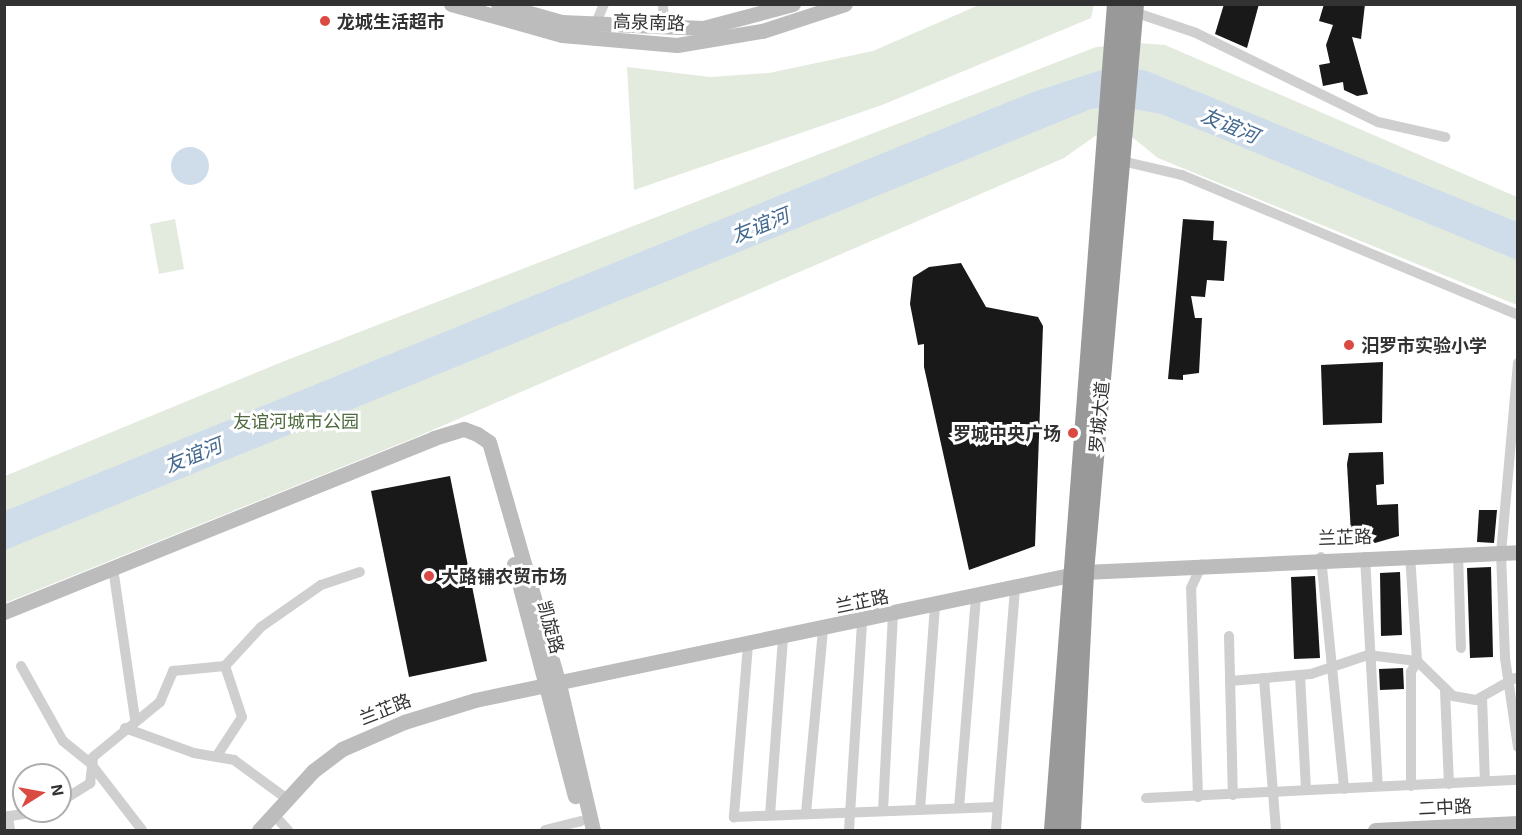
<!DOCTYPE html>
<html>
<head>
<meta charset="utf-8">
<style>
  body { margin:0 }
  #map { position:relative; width:1522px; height:835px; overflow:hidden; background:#fff; font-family:"Exo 2","Noto Sans SC",sans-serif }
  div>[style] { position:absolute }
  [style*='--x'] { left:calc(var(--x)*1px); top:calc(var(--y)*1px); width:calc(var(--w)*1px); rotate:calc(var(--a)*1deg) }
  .green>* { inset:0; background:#e3eade }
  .water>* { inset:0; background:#cfddeb }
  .round { border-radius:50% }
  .building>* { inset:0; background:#191919 }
  .street>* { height:10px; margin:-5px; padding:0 5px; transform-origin:5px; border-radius:5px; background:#cfcfcf }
  .secondary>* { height:15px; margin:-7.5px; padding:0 7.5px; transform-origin:7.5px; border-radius:7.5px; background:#bcbcbc }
  .highway>* { height:20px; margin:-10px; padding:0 10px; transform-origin:10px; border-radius:10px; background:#999 }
  .dots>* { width:16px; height:16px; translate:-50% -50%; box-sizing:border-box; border:3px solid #fff; border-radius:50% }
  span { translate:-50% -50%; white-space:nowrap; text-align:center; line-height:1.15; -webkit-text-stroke:6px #fff; paint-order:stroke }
  .poi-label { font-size:18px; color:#323232; font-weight:700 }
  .left { translate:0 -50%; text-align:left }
  .right { translate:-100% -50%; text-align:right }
  .street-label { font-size:18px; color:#323232 }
  .park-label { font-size:18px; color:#506b41 }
  .water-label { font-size:20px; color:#44698f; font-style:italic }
  .frame { position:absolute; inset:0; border:6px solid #323232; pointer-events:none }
  .north { position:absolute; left:12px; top:763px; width:60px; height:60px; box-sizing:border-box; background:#fff; border:2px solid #adadad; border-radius:50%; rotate:79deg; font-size:16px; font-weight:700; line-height:24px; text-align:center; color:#323232 }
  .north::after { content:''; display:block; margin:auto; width:21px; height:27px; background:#da4a42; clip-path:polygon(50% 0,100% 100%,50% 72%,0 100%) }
</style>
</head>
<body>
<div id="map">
  <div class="green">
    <i style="clip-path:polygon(979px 5px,1094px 5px,1091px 18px,882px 105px,634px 190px,627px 67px,710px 77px,769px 73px,873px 51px)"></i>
    <i style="clip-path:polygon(1138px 43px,1165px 45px,1517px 197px,1517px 305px,1158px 158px,1132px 137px,1095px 136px,1064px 158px,414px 438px,5px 603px,5px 476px,287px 360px,1096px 47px)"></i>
    <i style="clip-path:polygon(175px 219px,184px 269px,159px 274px,150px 224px)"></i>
  </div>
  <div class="water">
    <i style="clip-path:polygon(1117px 65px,1147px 71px,1517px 222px,1517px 260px,1161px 114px,1118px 106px,1091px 109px,5px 550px,5px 511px,1033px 92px)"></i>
    <i class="round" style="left:171px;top:147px;width:38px;height:38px"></i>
  </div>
  <div class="building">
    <i style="clip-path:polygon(1224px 4px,1259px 4px,1247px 48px,1215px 34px)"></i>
    <i style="clip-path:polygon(1324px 4px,1365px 4px,1361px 39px,1352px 37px,1368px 94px,1357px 96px,1344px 90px,1343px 82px,1323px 86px,1319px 65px,1330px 63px,1326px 45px,1333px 25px,1319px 21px)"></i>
    <i style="clip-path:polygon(1183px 219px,1214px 221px,1213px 240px,1227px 241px,1224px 281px,1207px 280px,1205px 297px,1191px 296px,1195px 318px,1202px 318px,1199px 373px,1183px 375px,1183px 380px,1168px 379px)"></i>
    <i style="clip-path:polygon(961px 263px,986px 307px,1038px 317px,1043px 326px,1035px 546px,969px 570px,924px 367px,924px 344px,918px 345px,910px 304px,913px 277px,929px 267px)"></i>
    <i style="clip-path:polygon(1383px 362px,1382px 423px,1323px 425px,1321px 365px)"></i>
    <i style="clip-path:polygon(1383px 452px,1384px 484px,1376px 485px,1377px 505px,1398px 504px,1399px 536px,1375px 543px,1364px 534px,1351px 534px,1347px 464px,1349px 453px)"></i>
    <i style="clip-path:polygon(450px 476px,487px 661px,409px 677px,371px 491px)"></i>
    <i style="clip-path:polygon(1479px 510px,1497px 510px,1494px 543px,1477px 542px)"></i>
    <i style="clip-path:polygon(1491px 567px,1493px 657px,1470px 658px,1467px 568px)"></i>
    <i style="clip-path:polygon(1400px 572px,1402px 635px,1381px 636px,1380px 573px)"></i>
    <i style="clip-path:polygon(1315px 576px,1320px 658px,1294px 659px,1291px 577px)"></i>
    <i style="clip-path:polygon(1403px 668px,1404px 689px,1380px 690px,1379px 669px)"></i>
  </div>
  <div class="street">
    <i style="--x:663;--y:4;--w:23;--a:88"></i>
    <i style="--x:1134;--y:12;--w:65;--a:18.7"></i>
    <i style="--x:1196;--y:33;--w:203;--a:26.1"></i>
    <i style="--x:1378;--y:122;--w:69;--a:12.6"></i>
    <i style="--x:596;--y:23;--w:21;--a:-67"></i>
    <i style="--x:1122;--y:161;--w:62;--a:13.1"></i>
    <i style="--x:1182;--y:175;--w:364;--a:22.6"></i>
    <i style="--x:1518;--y:363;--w:191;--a:95.1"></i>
    <i style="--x:1501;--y:553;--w:105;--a:87.8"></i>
    <i style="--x:1505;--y:658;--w:90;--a:81.7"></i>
    <i style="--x:1458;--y:554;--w:94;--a:88.2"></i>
    <i style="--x:1410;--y:555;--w:106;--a:86.2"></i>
    <i style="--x:1417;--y:661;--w:13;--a:119"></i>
    <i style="--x:1411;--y:672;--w:114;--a:90"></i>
    <i style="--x:1321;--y:557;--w:233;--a:84.3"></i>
    <i style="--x:1365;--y:557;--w:229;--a:86.8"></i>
    <i style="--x:113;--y:568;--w:152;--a:81.7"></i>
    <i style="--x:1229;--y:636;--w:159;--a:88.6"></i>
    <i style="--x:748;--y:645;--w:173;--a:94.7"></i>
    <i style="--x:734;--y:817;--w:262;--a:-2.2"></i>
    <i style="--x:21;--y:666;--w:86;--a:60.8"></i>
    <i style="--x:63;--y:741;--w:36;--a:39"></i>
    <i style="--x:91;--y:764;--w:83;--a:52.3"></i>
    <i style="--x:1300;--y:675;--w:115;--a:87"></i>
    <i style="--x:1264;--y:678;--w:152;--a:85.5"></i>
    <i style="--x:1230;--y:681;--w:81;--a:-4.9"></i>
    <i style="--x:1311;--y:674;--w:60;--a:-18.4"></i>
    <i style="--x:1368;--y:655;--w:49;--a:7"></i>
    <i style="--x:1417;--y:661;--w:50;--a:44.2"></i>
    <i style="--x:1453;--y:696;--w:23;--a:10"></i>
    <i style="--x:1476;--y:700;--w:45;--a:-29.4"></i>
    <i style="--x:1445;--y:690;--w:94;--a:87.6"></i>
    <i style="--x:1482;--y:697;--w:84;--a:88"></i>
    <i style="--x:125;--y:728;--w:73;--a:19.9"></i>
    <i style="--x:194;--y:753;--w:41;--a:9.9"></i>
    <i style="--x:234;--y:760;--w:66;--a:36.3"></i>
    <i style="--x:218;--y:754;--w:44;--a:-57"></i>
    <i style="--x:242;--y:717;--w:54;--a:-108.4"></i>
    <i style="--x:1198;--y:797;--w:209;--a:-91.9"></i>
    <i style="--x:1191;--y:588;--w:26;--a:-65"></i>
    <i style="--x:1146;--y:798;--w:372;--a:-2.8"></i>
    <i style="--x:60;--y:802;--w:36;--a:-32"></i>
    <i style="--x:90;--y:783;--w:26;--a:-83"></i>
    <i style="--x:93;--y:757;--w:87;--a:-39.4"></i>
    <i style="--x:160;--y:702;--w:34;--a:-67"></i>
    <i style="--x:173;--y:671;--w:52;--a:-5.5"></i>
    <i style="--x:225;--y:666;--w:53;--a:-47.3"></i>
    <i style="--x:261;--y:627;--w:73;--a:-35"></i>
    <i style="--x:321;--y:585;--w:41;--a:-18.4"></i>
    <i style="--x:959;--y:808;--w:214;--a:-85.4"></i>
    <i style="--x:920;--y:810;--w:206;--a:-85.8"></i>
    <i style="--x:883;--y:811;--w:196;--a:-87.1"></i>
    <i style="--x:806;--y:813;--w:185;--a:-84.7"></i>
    <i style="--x:273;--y:814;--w:22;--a:47"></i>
    <i style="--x:770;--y:815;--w:177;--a:-85.8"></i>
    <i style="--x:8;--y:816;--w:14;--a:82"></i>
    <i style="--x:4;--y:817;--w:37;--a:-9"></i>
    <i style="--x:545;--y:830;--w:37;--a:-14"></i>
    <i style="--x:849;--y:830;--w:208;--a:-86.4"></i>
    <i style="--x:996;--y:830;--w:244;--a:-85.5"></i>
  </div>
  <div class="secondary">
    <i style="--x:451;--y:4;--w:115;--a:15.6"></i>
    <i style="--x:562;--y:35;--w:115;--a:5"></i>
    <i style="--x:677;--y:45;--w:86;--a:-9.4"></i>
    <i style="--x:762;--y:31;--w:87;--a:-18"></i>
    <i style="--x:498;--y:4;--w:66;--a:15.9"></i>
    <i style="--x:561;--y:22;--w:142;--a:2.4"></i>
    <i style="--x:703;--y:28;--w:93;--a:-14.9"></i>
    <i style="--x:514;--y:564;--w:240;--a:75.3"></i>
    <i style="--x:4;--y:612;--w:464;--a:-22"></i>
    <i style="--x:434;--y:438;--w:31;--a:-17"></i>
    <i style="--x:464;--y:429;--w:14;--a:21"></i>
    <i style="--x:477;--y:434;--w:14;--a:34"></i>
    <i style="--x:489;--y:442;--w:252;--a:73.9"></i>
    <i style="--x:559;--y:684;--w:150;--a:76.9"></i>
    <i style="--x:259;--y:830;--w:80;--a:-47.5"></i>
    <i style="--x:313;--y:771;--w:36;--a:-37"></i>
    <i style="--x:342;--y:749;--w:68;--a:-23.5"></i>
    <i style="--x:404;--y:722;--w:74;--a:-17.2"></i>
    <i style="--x:475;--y:700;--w:622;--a:-11.87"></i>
    <i style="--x:1084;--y:572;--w:434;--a:-2.6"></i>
    <i style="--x:1375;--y:830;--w:143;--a:-2.8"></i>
  </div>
  <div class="highway">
    <i style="--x:1054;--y:830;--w:828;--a:-85.64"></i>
    <i style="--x:1071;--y:830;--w:258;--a:-87.1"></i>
    <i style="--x:1084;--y:572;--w:570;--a:-84.97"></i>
  </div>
  <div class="dots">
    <i style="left:325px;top:21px;background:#da4a42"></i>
    <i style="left:1349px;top:345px;background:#da4a42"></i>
    <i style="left:1073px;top:433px;background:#da4a42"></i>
    <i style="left:429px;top:576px;background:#da4a42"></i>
  </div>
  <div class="poi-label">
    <span class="left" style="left:337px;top:21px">龙城生活超市</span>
    <span class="left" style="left:1361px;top:345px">汨罗市实验小学</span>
    <span class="right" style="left:1061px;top:433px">罗城中央广场</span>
    <span class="left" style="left:441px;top:576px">大路铺农贸市场</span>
  </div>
  <div class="street-label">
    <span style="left:649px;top:22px;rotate:2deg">高泉南路</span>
    <span style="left:1099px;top:417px;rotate:-85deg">罗城大道</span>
    <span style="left:1345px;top:537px;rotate:-2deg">兰芷路</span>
    <span style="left:862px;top:601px;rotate:-12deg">兰芷路</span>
    <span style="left:551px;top:627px;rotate:75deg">凯旋路</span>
    <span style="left:385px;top:709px;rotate:-22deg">兰芷路</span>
    <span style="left:1445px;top:807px;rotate:-3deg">二中路</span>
  </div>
  <div class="park-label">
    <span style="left:296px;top:421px">友谊河城市公园</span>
  </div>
  <div class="water-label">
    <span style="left:1230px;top:125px;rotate:23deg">友谊河</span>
    <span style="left:760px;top:225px;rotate:-22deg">友谊河</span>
    <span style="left:193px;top:455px;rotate:-22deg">友谊河</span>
  </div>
  <div class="frame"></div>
  <div class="north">N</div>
</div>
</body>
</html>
